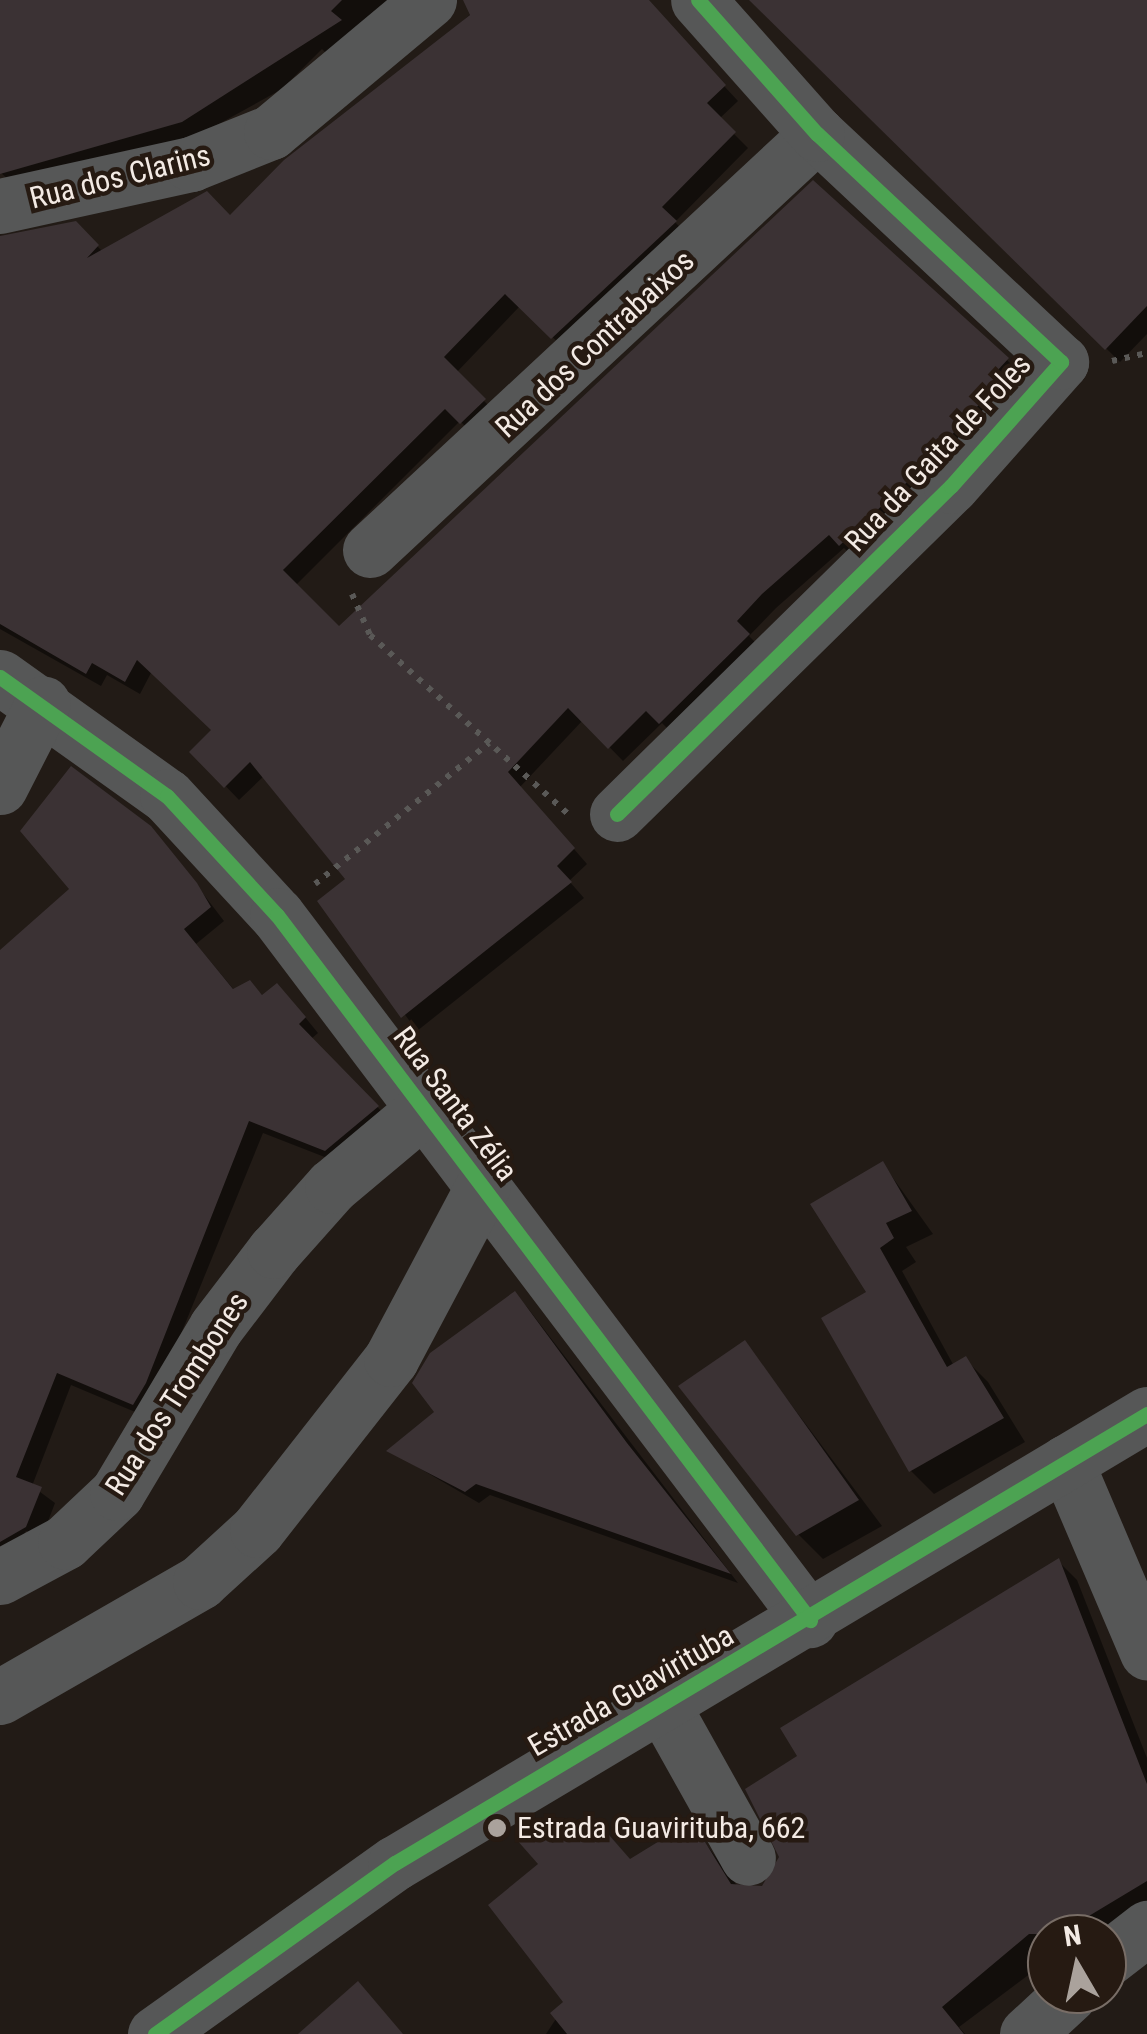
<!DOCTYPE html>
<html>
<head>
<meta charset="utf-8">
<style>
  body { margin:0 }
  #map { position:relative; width:1147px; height:2034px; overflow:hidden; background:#221b16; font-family:"Roboto Condensed",sans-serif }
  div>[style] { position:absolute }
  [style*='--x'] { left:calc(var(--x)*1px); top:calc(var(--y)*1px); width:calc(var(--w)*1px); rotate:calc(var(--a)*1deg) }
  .shadow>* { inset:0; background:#0007 }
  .building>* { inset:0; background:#3b3234 }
  .path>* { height:6px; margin-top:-3px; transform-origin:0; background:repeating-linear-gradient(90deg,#5a5957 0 5px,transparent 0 13px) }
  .minor>* { height:55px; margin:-27.5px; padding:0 27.5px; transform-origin:27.5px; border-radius:27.5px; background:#565757 }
  .cycleway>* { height:15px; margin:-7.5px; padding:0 7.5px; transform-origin:7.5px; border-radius:7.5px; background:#4ca352 }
  .dots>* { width:28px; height:28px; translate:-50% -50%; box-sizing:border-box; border:5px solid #261a12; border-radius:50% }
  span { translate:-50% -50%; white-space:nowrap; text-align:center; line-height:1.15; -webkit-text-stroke:9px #261a12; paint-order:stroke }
  .street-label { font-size:30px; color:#f3eae4 }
  .poi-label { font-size:30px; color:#f3eae4 }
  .left { translate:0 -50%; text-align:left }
  .north { position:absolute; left:1027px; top:1914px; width:100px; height:100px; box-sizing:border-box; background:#261a12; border:2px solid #786d66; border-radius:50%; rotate:351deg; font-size:28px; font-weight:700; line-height:40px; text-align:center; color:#f3eae4 }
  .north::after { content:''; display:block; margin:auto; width:35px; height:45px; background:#aaa29c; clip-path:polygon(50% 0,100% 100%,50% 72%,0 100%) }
</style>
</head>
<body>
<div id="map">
  <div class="shadow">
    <i style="clip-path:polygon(0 0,403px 0,330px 57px,322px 49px,282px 89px,197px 136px,12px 183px,0 172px)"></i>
    <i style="clip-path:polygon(486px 0,644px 0,738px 101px,719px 119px,748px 148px,675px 222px,689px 237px,567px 351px,520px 306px,456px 373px,498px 415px,475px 436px,460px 421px,295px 586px,339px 629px,1007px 360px,1021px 374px,854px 558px,844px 548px,776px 608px,749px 636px,762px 649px,675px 736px,662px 723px,623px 761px,583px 720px,520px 787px,587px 864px,569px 881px,584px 898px,417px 1031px,321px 901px,348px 879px,264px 776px,239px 800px,193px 752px,215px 730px,152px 671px,140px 694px,107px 675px,101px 686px,0 629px,0 237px,75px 224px,103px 252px,230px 218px,283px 184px)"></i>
    <i style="clip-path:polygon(753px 0,1147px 0,1147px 334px,1120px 362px)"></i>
    <i style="clip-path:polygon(165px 844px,224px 921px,196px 944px,235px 991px,250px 983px,264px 997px,291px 1000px,318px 1033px,311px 1039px,391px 1121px,340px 1163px,263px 1133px,147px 1417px,71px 1385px,32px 1486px,55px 1503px,42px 1537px,26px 1531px,10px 1556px,0 1552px,0 954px)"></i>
    <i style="clip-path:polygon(883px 1164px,933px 1234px,906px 1247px,916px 1262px,902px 1271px,954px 1366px,965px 1359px,988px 1382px,1025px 1442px,934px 1494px,911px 1471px,870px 1293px)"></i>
    <i style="clip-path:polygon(515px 1294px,527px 1307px,738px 1583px,490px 1495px,479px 1503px,390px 1451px,438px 1412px)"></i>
    <i style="clip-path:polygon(745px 1343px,882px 1526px,823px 1559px,798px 1534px)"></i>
    <i style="clip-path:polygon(1058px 1561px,1077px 1580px,1147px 1758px,1147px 1910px,1107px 1934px,1047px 1934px,1047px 1961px,959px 2027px,965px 2034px,546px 2034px,567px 2002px,570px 1842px,631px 1861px,691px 1824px,738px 1887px,764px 1888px,782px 1858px,801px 1757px)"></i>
  </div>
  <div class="building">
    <i style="clip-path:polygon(0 0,342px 0,331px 11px,342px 20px,182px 122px,0 174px)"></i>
    <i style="clip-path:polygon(463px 0,649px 0,726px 85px,707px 103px,736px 132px,662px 207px,677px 221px,551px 339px,505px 294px,444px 357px,486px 399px,460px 424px,445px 409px,283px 570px,339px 626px,813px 180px,1009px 358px,997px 371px,1004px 377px,920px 470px,839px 546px,829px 535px,762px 594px,737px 621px,750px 634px,659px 724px,646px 711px,608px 749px,568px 708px,508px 772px,575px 848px,557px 866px,572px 882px,401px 1018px,317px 901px,345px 879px,250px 762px,224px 788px,189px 752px,211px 730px,137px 660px,125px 682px,92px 663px,86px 674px,0 624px,0 236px,76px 221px,99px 245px,87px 258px,207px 191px,230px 215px,284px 160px,470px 15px)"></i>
    <i style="clip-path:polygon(749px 0,1147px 0,1147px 306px,1105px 350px)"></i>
    <i style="clip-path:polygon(71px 766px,151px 826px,197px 883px,211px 907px,184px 929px,233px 989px,250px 980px,262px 995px,277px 983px,306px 1017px,299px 1024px,379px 1106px,325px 1151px,249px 1121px,146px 1383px,133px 1405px,57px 1373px,16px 1477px,42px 1487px,26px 1527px,0 1542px,0 950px,69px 889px,20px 831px)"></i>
    <i style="clip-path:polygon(883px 1161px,912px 1211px,886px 1223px,894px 1238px,880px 1248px,947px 1367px,966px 1356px,1004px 1418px,909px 1472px,821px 1318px,866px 1292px,810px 1204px)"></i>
    <i style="clip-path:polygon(515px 1291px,627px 1443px,731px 1574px,476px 1484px,465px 1492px,386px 1451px,434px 1412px,412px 1383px,430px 1353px)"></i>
    <i style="clip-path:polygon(745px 1340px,859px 1500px,796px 1536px,678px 1386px)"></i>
    <i style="clip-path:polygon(1059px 1558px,1147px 1784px,1147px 1881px,1059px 1934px,1029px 1934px,942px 2007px,964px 2034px,567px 2034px,550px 2013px,563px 2002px,488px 1905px,538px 1864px,516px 1839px,548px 1816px,569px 1840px,595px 1819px,630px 1859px,692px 1821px,731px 1884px,762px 1886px,779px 1857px,745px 1789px,797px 1756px,780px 1728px)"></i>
    <i style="clip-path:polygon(358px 1981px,403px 2034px,298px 2034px)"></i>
  </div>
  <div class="path">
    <i style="--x:1112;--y:361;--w:36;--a:-13"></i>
    <i style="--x:352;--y:594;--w:45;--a:66.3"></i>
    <i style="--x:370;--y:635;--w:267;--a:42.1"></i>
    <i style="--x:315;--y:884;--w:224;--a:-39"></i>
  </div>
  <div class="minor">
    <i style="--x:0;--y:206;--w:196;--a:-12.4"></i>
    <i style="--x:191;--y:164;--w:86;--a:-21.8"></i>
    <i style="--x:271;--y:132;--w:206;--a:-39.9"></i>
    <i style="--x:370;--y:550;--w:611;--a:-42.94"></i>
    <i style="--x:0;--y:677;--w:205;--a:35.5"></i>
    <i style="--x:167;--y:796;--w:162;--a:47.3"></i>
    <i style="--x:277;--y:915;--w:884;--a:52.91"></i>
    <i style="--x:0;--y:787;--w:94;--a:-62.9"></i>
    <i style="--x:617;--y:814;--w:468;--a:-44.5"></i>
    <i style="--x:951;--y:486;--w:166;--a:-48.4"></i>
    <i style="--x:1061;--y:362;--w:334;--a:-136.9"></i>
    <i style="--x:817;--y:134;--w:179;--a:-131.6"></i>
    <i style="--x:1066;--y:1462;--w:207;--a:66.9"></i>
    <i style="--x:0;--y:1577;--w:74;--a:-28.3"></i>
    <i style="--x:65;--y:1542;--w:71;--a:-43.3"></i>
    <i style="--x:117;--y:1493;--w:193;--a:-59.2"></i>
    <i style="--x:216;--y:1327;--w:96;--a:-52.7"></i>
    <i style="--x:274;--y:1251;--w:87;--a:-48.3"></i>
    <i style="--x:332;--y:1186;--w:121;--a:-40"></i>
    <i style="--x:0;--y:1697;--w:231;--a:-29.9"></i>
    <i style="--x:200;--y:1582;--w:77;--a:-42.4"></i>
    <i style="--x:257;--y:1530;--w:217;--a:-51.9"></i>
    <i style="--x:391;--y:1359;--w:196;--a:-62"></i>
    <i style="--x:662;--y:1704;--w:176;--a:60.8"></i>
    <i style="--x:1107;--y:1959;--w:51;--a:-37.8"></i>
    <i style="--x:155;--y:2034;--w:295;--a:-35.5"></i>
    <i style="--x:395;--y:1863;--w:876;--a:-30.84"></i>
    <i style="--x:1027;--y:2034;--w:59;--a:-42.9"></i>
  </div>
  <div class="cycleway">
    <i style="--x:0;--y:677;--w:205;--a:35.5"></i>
    <i style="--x:167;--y:796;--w:162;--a:47.3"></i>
    <i style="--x:277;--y:915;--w:884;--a:52.91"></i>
    <i style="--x:617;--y:814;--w:468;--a:-44.5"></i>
    <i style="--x:951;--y:486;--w:166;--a:-48.4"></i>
    <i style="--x:1061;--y:362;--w:334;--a:-136.9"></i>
    <i style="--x:817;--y:134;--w:179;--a:-131.6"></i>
    <i style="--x:155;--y:2034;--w:295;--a:-35.5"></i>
    <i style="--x:395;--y:1863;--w:876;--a:-30.84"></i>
  </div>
  <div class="dots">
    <i style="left:497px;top:1828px;background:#aaa29c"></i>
  </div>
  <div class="street-label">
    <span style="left:120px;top:177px;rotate:-14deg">Rua dos Clarins</span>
    <span style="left:595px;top:344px;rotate:-43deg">Rua dos Contrabaixos</span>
    <span style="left:938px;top:453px;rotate:-47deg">Rua da Gaita de Foles</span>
    <span style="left:455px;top:1104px;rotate:53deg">Rua Santa Zélia</span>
    <span style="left:177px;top:1394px;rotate:-57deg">Rua dos Trombones</span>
    <span style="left:631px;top:1691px;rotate:-30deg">Estrada Guavirituba</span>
  </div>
  <div class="poi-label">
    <span class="left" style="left:517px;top:1828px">Estrada Guavirituba, 662</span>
  </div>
  <div class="north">N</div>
</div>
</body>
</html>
